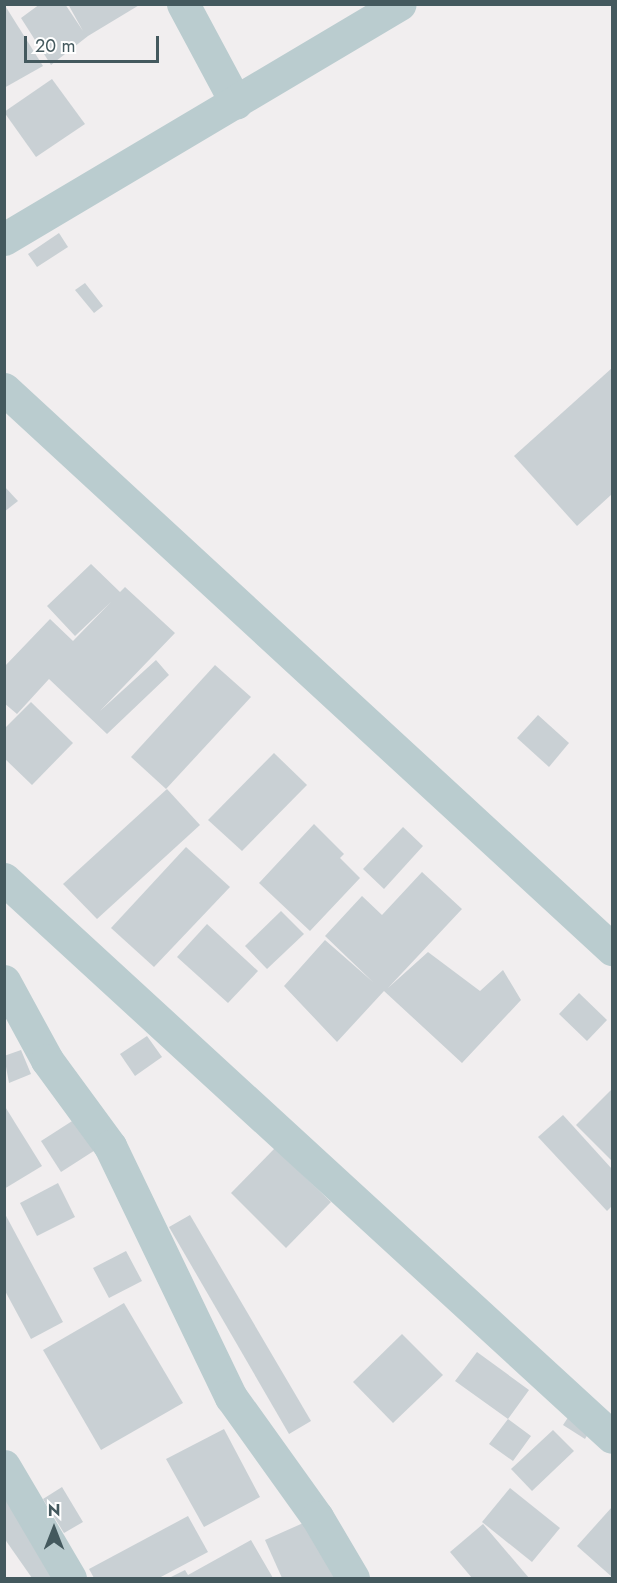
<!DOCTYPE html>
<html>
<head>
<meta charset="utf-8">
<style>
  body { margin:0 }
  #map { position:relative; width:617px; height:1583px; overflow:hidden; background:#f1eeef; font-family:Jost,sans-serif }
  div>[style] { position:absolute }
  [style*='--x'] { left:calc(var(--x)*1px); top:calc(var(--y)*1px); width:calc(var(--w)*1px); rotate:calc(var(--a)*1deg) }
  .building>* { inset:0; background:#c9d0d4 }
  .minor>* { height:33px; margin:-16.5px; padding:0 16.5px; transform-origin:16.5px; border-radius:16.5px; background:#bacccf }
  span { translate:-50% -50%; white-space:nowrap; text-align:center; line-height:1.15; -webkit-text-stroke:5px #fff; paint-order:stroke }
  .frame { position:absolute; inset:0; border:6px solid #44595e; pointer-events:none }
  .north { position:absolute; left:24px; top:1499px; width:60px; height:60px; -webkit-text-stroke:4px #fff; paint-order:stroke; rotate:0deg; font-size:16px; font-weight:700; line-height:24px; text-align:center; color:#44595e }
  .north::after { content:''; display:block; margin:auto; width:21px; height:27px; background:#44595e; clip-path:polygon(50% 0,100% 100%,50% 72%,0 100%) }
  .scale { position:absolute; left:24px; top:36px; width:135px; height:27px; box-sizing:border-box; border:3px solid #44595e; border-top:0; padding-left:8px; font-size:18px; line-height:21px; white-space:nowrap; color:#44595e; -webkit-text-stroke:4px #fff; paint-order:stroke }
</style>
</head>
<body>
<div id="map">
  <div class="building">
    <i style="clip-path:polygon(4px 4px,43px 66px,4px 88px)"></i>
    <i style="clip-path:polygon(40px 4px,65px 4px,83px 31px,68px 4px,141px 4px,88px 36px,51px 65px,21px 18px)"></i>
    <i style="clip-path:polygon(52px 79px,85px 124px,36px 157px,4px 112px)"></i>
    <i style="clip-path:polygon(59px 233px,68px 247px,37px 267px,28px 254px)"></i>
    <i style="clip-path:polygon(85px 283px,103px 306px,94px 313px,75px 290px)"></i>
    <i style="clip-path:polygon(612px 368px,612px 494px,577px 526px,514px 456px)"></i>
    <i style="clip-path:polygon(4px 486px,18px 501px,4px 512px)"></i>
    <i style="clip-path:polygon(91px 564px,120px 592px,125px 587px,175px 633px,100px 711px,156px 660px,169px 675px,107px 734px,49px 679px,17px 714px,4px 703px,4px 667px,50px 619px,73px 641px,111px 602px,75px 636px,47px 606px)"></i>
    <i style="clip-path:polygon(215px 665px,251px 697px,166px 789px,131px 757px)"></i>
    <i style="clip-path:polygon(31px 702px,73px 743px,32px 785px,4px 758px,4px 729px)"></i>
    <i style="clip-path:polygon(538px 715px,569px 743px,549px 767px,517px 738px)"></i>
    <i style="clip-path:polygon(274px 753px,307px 785px,242px 851px,208px 820px)"></i>
    <i style="clip-path:polygon(167px 789px,200px 825px,97px 919px,63px 884px)"></i>
    <i style="clip-path:polygon(314px 824px,344px 854px,340px 858px,360px 878px,310px 931px,259px 883px)"></i>
    <i style="clip-path:polygon(403px 827px,423px 846px,384px 889px,363px 869px)"></i>
    <i style="clip-path:polygon(186px 847px,230px 887px,154px 967px,111px 928px)"></i>
    <i style="clip-path:polygon(422px 872px,462px 909px,388px 988px,428px 952px,480px 991px,503px 970px,521px 1000px,462px 1063px,384px 991px,337px 1042px,284px 986px,325px 940px,373px 982px,325px 936px,362px 896px,382px 915px)"></i>
    <i style="clip-path:polygon(281px 911px,304px 934px,267px 969px,245px 946px)"></i>
    <i style="clip-path:polygon(207px 924px,258px 971px,228px 1003px,177px 957px)"></i>
    <i style="clip-path:polygon(579px 993px,607px 1020px,587px 1041px,559px 1014px)"></i>
    <i style="clip-path:polygon(147px 1036px,162px 1057px,135px 1076px,120px 1054px)"></i>
    <i style="clip-path:polygon(21px 1050px,31px 1074px,9px 1083px,4px 1056px)"></i>
    <i style="clip-path:polygon(612px 1089px,612px 1161px,576px 1125px)"></i>
    <i style="clip-path:polygon(4px 1105px,42px 1166px,4px 1189px)"></i>
    <i style="clip-path:polygon(563px 1115px,612px 1169px,612px 1206px,607px 1211px,538px 1137px)"></i>
    <i style="clip-path:polygon(80px 1116px,100px 1147px,61px 1172px,41px 1141px)"></i>
    <i style="clip-path:polygon(275px 1148px,331px 1202px,286px 1248px,231px 1193px)"></i>
    <i style="clip-path:polygon(58px 1183px,75px 1217px,37px 1236px,20px 1203px)"></i>
    <i style="clip-path:polygon(4px 1212px,63px 1322px,31px 1339px,4px 1289px)"></i>
    <i style="clip-path:polygon(190px 1215px,311px 1421px,289px 1434px,169px 1227px)"></i>
    <i style="clip-path:polygon(126px 1251px,142px 1281px,109px 1298px,93px 1268px)"></i>
    <i style="clip-path:polygon(124px 1303px,183px 1403px,101px 1450px,43px 1350px)"></i>
    <i style="clip-path:polygon(402px 1334px,443px 1375px,393px 1423px,353px 1382px)"></i>
    <i style="clip-path:polygon(477px 1352px,529px 1390px,508px 1419px,531px 1436px,513px 1461px,489px 1444px,508px 1419px,455px 1381px)"></i>
    <i style="clip-path:polygon(571px 1413px,592px 1427px,585px 1439px,563px 1425px)"></i>
    <i style="clip-path:polygon(224px 1429px,260px 1497px,204px 1527px,166px 1459px)"></i>
    <i style="clip-path:polygon(553px 1430px,574px 1451px,532px 1491px,511px 1469px)"></i>
    <i style="clip-path:polygon(62px 1487px,83px 1522px,64px 1533px,43px 1499px)"></i>
    <i style="clip-path:polygon(510px 1488px,560px 1528px,532px 1562px,482px 1522px)"></i>
    <i style="clip-path:polygon(9px 1500px,55px 1578px,32px 1578px,4px 1538px,4px 1503px)"></i>
    <i style="clip-path:polygon(612px 1507px,612px 1577px,577px 1546px)"></i>
    <i style="clip-path:polygon(188px 1516px,208px 1552px,159px 1578px,94px 1578px,89px 1569px)"></i>
    <i style="clip-path:polygon(310px 1520px,336px 1578px,282px 1578px,265px 1540px)"></i>
    <i style="clip-path:polygon(483px 1524px,529px 1578px,472px 1578px,450px 1552px)"></i>
    <i style="clip-path:polygon(251px 1540px,273px 1578px,169px 1578px,185px 1570px,188px 1575px)"></i>
  </div>
  <div class="minor">
    <i style="--x:183;--y:4;--w:112;--a:61.8"></i>
    <i style="--x:4;--y:239;--w:460;--a:-30.7"></i>
    <i style="--x:4;--y:389;--w:827;--a:42.65"></i>
    <i style="--x:4;--y:879;--w:825;--a:42.54"></i>
    <i style="--x:4;--y:981;--w:90;--a:61.4"></i>
    <i style="--x:47;--y:1060;--w:107;--a:53.8"></i>
    <i style="--x:110;--y:1146;--w:279;--a:64.3"></i>
    <i style="--x:231;--y:1397;--w:148;--a:54.4"></i>
    <i style="--x:317;--y:1517;--w:71;--a:59.5"></i>
    <i style="--x:4;--y:1466;--w:130;--a:59.5"></i>
  </div>
  <div class="frame"></div>
  <div class="north">N</div>
  <div class="scale">20 m</div>
</div>
</body>
</html>
